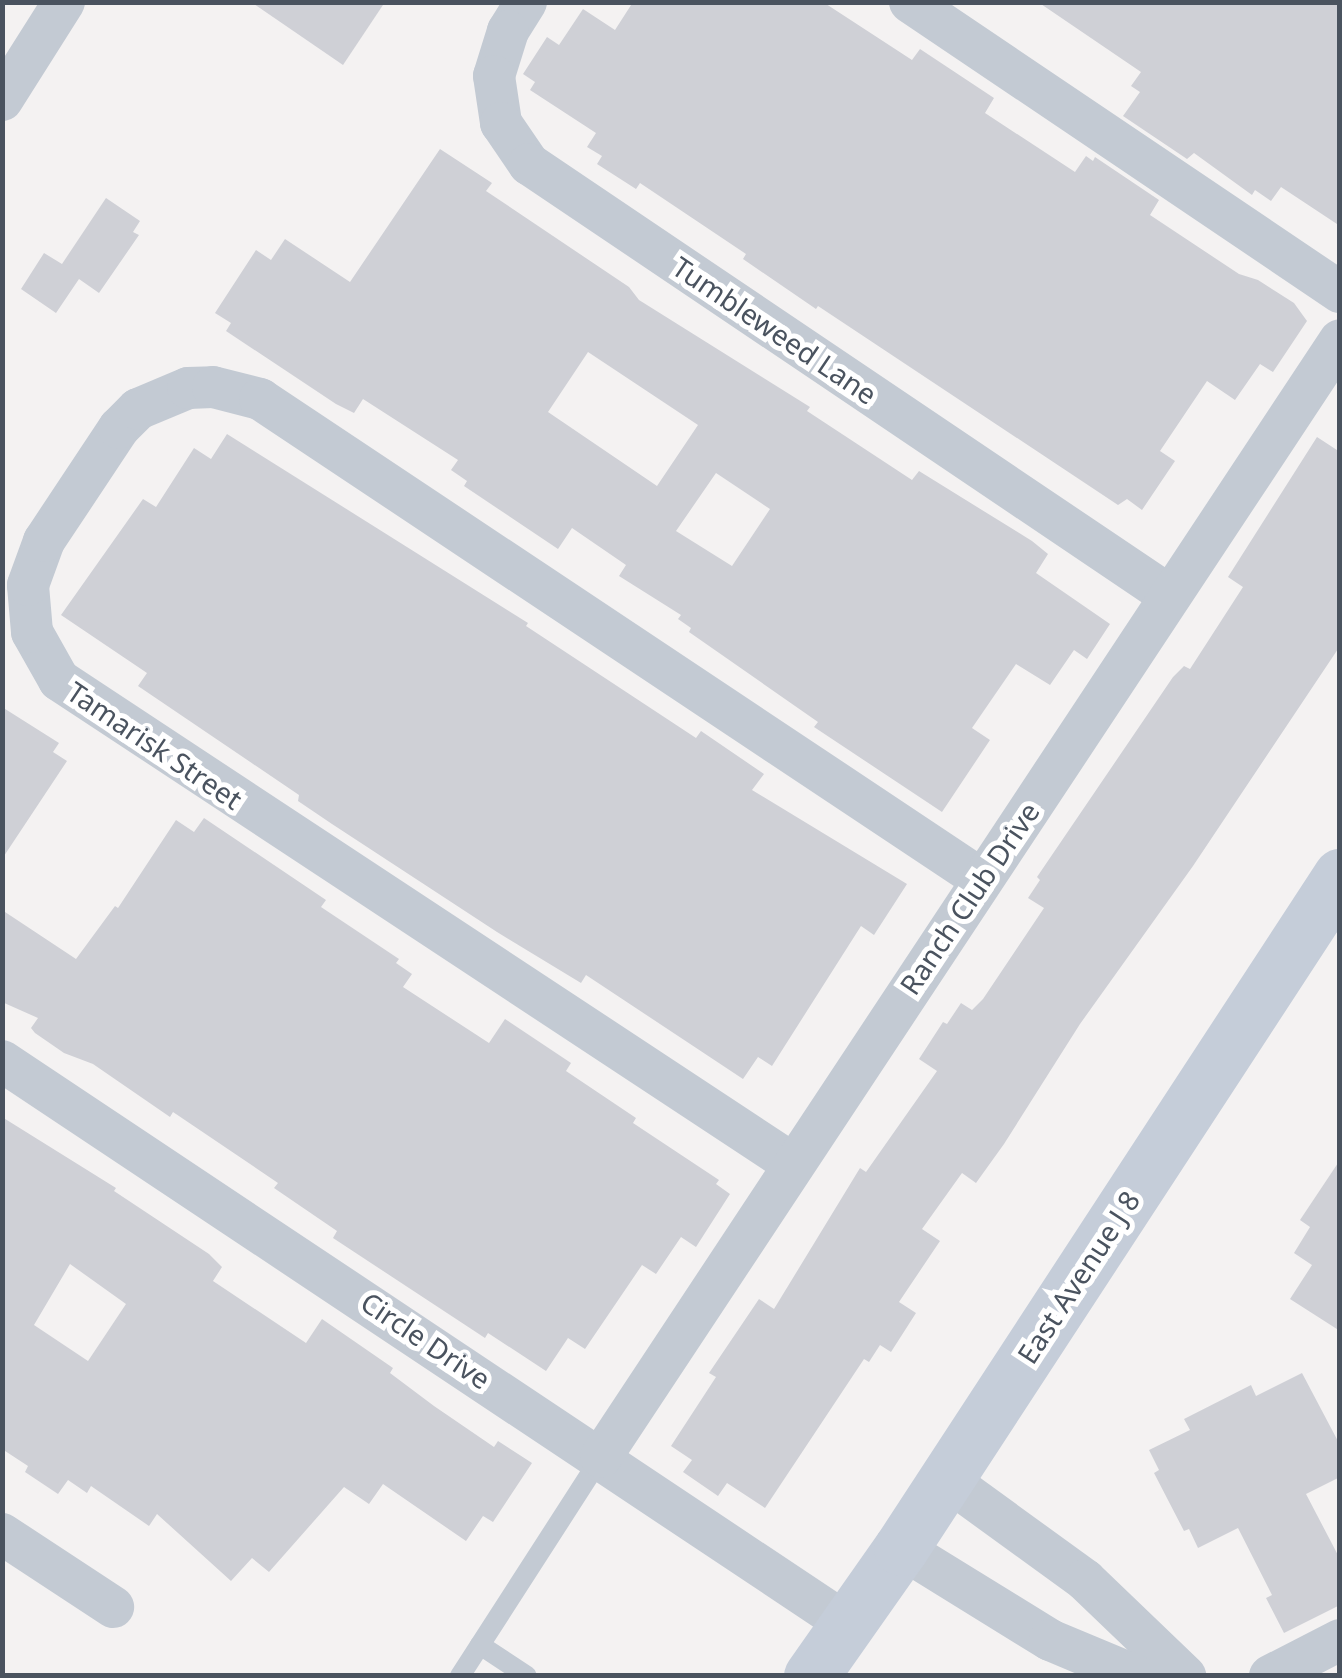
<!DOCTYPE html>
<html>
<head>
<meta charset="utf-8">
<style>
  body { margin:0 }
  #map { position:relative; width:1342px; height:1678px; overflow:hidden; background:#f4f2f2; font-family:"Noto Sans",sans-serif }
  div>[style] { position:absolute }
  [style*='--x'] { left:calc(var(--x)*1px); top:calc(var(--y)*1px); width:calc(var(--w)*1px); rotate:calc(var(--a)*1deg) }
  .building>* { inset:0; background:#cfd0d6 }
  .lane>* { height:20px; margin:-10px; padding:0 10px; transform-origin:10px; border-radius:10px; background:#c3cad3 }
  .street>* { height:42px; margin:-21px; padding:0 21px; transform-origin:21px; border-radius:21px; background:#c3cad3 }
  .secondary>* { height:55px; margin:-27.5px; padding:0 27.5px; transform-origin:27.5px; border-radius:27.5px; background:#c5cdd9 }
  span { translate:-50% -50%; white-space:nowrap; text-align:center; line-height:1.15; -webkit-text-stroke:10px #fff; paint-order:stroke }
  .street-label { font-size:28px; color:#4a535f }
  .frame { position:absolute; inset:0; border:5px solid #4a535f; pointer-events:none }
</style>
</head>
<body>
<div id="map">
  <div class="building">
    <i style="clip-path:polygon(251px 2px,385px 2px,343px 65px)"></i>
    <i style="clip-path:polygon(633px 2px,823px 2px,912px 60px,920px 49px,994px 98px,985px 113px,1075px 172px,1086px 156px,1093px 161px,1095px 157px,1159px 200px,1150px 215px,1239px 274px,1258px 280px,1294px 303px,1307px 321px,1273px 372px,1260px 364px,1235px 400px,1207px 381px,1160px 451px,1175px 461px,1142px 510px,1127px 499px,1118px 505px,818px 306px,816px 309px,743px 259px,746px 254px,640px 183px,636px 189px,597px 164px,602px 156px,587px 147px,596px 133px,530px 90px,535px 82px,523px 74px,547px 37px,559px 45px,583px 9px,615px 30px)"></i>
    <i style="clip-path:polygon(1038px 2px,1340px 2px,1340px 226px,1281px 187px,1271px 201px,1255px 190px,1252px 195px,1194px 153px,1187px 159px,1123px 116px,1140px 92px,1131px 86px,1141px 72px)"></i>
    <i style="clip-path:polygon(evenodd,440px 149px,492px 183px,486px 191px,629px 287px,639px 300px,810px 407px,807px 411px,912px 480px,919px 471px,1032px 541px,1048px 554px,1036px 573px,1110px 624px,1087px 659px,1074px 650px,1050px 685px,1016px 664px,972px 728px,990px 740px,942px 812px,814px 727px,818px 722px,689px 632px,691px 628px,678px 619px,681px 615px,619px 576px,626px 565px,572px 528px,558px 549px,464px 486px,467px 481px,451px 470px,458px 460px,363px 399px,354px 413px,336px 404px,226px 331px,231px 323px,215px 313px,256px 250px,271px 260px,285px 239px,350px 282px,440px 149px,588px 352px,698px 425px,657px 486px,548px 412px,588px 352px,440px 149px,716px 473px,770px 509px,732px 566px,676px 531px,716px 473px)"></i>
    <i style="clip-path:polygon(106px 198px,140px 221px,133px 232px,139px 235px,99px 293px,79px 279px,56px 313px,21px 289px,44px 253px,62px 264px)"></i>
    <i style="clip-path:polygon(227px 434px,528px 623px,526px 626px,696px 738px,701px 731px,764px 774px,752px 790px,907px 884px,874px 935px,861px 926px,772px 1066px,758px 1057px,743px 1079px,586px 975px,581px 983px,497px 932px,332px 824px,298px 801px,299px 795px,138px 686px,147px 673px,61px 615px,143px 499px,156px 507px,194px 448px,211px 459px)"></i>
    <i style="clip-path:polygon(1317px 437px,1340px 452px,1340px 646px,1193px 866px,1080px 1024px,1004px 1144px,976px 1183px,962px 1173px,922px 1229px,940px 1241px,899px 1302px,916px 1313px,891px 1352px,880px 1345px,869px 1362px,864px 1359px,765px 1508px,727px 1483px,718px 1496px,683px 1472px,692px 1460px,671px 1446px,716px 1377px,709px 1373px,759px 1299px,774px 1309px,860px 1168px,866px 1172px,937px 1071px,919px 1059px,943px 1022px,947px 1024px,961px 1003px,972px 1010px,983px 999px,1044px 908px,1028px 898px,1040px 880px,1037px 877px,1173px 677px,1184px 666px,1190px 669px,1243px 587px,1228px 577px)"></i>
    <i style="clip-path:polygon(2px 707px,59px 743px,53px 752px,67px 761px,2px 859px)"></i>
    <i style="clip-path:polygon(204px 818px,326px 900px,321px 907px,399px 959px,396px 963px,412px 974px,403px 987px,489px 1043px,505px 1019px,571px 1063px,566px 1071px,636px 1118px,633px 1123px,719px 1180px,716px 1184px,730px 1194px,696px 1247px,681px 1237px,656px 1274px,642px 1265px,585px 1349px,568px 1338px,546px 1371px,488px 1333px,485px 1338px,333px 1238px,337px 1231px,274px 1188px,278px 1183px,173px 1112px,170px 1117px,93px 1064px,64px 1053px,35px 1033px,31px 1028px,38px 1018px,2px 1002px,2px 910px,76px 959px,115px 906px,118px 908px,176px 820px,194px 832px)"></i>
    <i style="clip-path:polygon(evenodd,2px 1117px,116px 1188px,114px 1191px,209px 1254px,222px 1267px,213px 1281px,306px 1343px,322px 1319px,393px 1368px,390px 1373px,434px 1406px,494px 1447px,498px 1441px,532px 1463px,493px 1522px,483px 1516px,466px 1541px,383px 1484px,369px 1504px,344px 1487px,269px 1572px,252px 1558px,231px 1581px,157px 1514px,149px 1526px,91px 1486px,87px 1493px,68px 1480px,58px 1494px,25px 1472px,28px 1466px,2px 1449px,2px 1117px,70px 1264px,126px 1304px,88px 1361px,34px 1325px,70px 1264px)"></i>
    <i style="clip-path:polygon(1340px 1160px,1340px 1331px,1290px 1299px,1312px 1265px,1294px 1253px,1310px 1227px,1300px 1220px)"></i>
    <i style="clip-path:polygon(1302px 1373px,1340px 1445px,1340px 1477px,1306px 1494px,1340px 1559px,1340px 1605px,1284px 1633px,1266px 1598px,1272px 1595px,1238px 1528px,1198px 1548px,1189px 1529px,1184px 1531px,1154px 1473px,1159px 1470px,1149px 1450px,1190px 1430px,1184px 1419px,1251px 1385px,1256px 1396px)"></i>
  </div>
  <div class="lane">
    <i style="--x:480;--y:1645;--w:56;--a:33.4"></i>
    <i style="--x:460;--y:1676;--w:260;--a:-57.2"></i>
  </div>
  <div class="street">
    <i style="--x:526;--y:2;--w:34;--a:122"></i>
    <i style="--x:508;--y:31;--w:47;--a:107.3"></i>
    <i style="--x:494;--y:76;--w:48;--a:81.5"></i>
    <i style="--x:501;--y:123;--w:50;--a:55.7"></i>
    <i style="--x:529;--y:164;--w:773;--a:33.98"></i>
    <i style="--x:910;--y:2;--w:519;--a:34"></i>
    <i style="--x:2;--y:100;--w:116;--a:-57.7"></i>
    <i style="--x:2;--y:1061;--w:1015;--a:33.67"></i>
    <i style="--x:793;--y:1164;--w:879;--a:-146.6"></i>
    <i style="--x:59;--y:680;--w:55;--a:-119.4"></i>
    <i style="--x:32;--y:632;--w:47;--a:-94.9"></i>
    <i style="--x:28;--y:585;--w:47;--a:-70"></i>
    <i style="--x:44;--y:541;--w:136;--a:-56.4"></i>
    <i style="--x:119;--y:428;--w:27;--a:-45"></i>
    <i style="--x:138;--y:409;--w:54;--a:-22.8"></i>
    <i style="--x:188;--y:388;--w:25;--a:-2"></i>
    <i style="--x:213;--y:387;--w:49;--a:14.3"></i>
    <i style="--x:260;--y:399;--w:866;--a:33.65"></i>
    <i style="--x:601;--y:1457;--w:1339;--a:-56.51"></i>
    <i style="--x:946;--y:1479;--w:172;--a:36"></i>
    <i style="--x:1085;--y:1580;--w:139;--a:43.8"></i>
    <i style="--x:2;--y:1534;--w:133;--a:33.3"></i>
    <i style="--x:901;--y:1548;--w:175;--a:31.7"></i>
    <i style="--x:1050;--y:1640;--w:93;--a:22.7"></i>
    <i style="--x:1270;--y:1676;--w:79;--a:-27.2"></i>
  </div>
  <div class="secondary">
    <i style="--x:811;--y:1676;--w:156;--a:-54.9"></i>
    <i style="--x:901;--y:1548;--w:803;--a:-56.84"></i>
  </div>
  <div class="street-label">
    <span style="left:775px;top:330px;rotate:34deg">Tumbleweed Lane</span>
    <span style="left:155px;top:745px;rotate:34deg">Tamarisk Street</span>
    <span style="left:969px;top:898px;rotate:-56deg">Ranch Club Drive</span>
    <span style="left:1078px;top:1277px;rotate:-57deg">East Avenue J 8</span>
    <span style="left:426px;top:1340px;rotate:34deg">Circle Drive</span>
  </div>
  <div class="frame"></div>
</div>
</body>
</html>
